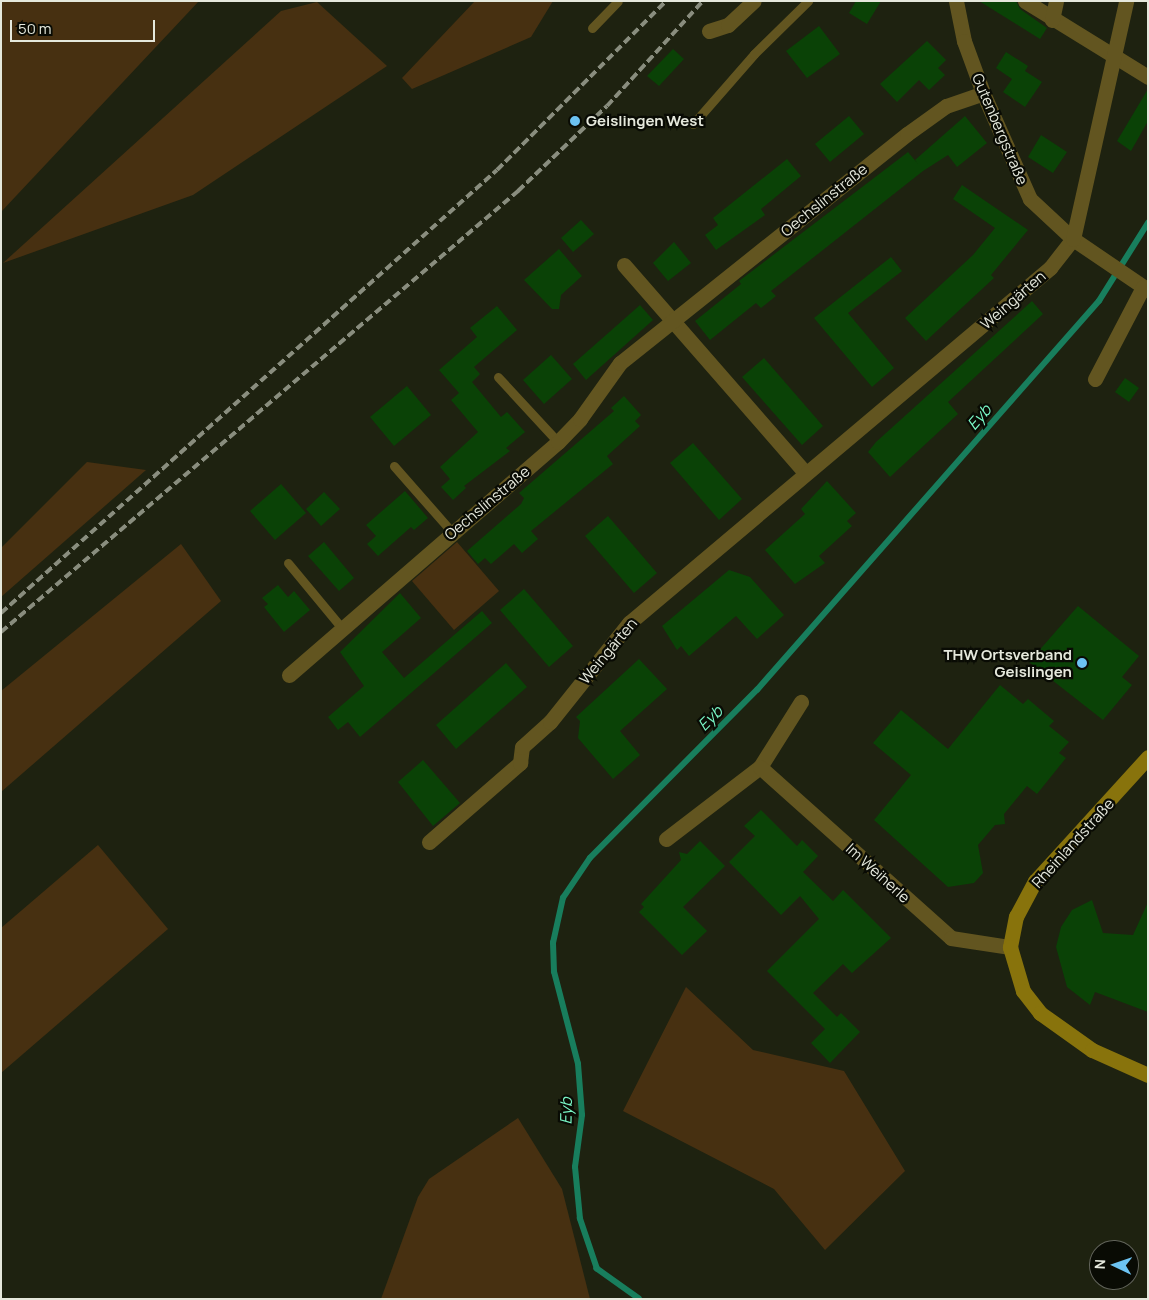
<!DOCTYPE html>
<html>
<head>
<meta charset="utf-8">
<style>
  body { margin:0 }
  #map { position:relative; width:1149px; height:1300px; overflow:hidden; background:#1e2210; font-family:Manrope,sans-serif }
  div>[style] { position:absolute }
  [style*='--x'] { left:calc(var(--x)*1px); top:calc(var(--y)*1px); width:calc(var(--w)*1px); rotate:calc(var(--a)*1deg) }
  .green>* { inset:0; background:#473011 }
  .stream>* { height:5.5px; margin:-2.75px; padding:0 2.75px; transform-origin:2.75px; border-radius:2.75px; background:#187e5d }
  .building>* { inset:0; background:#0a4206 }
  .lane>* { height:9px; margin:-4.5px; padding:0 4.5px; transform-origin:4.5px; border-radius:4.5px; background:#625520 }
  .street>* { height:15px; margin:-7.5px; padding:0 7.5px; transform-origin:7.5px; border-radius:7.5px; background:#625520 }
  .secondary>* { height:15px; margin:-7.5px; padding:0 7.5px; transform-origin:7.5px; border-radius:7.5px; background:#88730c }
  .rail>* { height:4px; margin-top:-2px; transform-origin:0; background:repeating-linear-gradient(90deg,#898d7e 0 8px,transparent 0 12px) }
  .dots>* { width:14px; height:14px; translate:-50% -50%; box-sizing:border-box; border:2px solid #090b04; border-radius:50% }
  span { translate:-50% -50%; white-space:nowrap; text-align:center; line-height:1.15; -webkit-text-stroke:4.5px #090b04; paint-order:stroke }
  .poi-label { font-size:15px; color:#e5e8dc; font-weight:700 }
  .left { translate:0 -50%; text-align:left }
  .right { translate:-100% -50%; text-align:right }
  .street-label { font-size:15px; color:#e5e8dc }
  .water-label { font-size:16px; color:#79f6c5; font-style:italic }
  .frame { position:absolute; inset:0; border:2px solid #e5e8dc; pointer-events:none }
  .north { position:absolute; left:1089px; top:1240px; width:50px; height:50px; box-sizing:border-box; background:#090b04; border:1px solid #61635a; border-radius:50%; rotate:273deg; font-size:14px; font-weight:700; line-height:20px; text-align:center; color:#e5e8dc }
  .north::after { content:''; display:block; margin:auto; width:18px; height:22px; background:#6cc3f2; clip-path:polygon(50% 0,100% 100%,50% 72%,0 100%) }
  .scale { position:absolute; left:10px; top:20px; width:145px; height:22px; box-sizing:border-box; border:2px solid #e5e8dc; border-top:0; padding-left:6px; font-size:15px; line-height:18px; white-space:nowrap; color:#e5e8dc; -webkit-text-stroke:4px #090b04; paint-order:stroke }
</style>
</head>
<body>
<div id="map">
  <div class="green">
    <i style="clip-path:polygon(1px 1px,199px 1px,1px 212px)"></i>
    <i style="clip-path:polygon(475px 1px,553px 1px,531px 37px,412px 89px,402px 78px)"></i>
    <i style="clip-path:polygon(317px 2px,387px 66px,193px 195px,3px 263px,281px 11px)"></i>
    <i style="clip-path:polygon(87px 462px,146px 470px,1px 597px,1px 548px)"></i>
    <i style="clip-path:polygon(457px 542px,499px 591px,454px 630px,412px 581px)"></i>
    <i style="clip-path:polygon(181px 544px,221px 601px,1px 792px,1px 691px)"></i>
    <i style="clip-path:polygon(98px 845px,168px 929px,1px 1073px,1px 928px)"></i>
    <i style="clip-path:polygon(686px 987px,753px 1050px,844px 1071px,905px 1171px,825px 1250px,774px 1189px,623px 1111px)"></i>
    <i style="clip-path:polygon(518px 1118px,562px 1189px,590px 1299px,381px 1299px,418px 1197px,429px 1179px)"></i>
  </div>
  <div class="stream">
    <i style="--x:639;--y:1299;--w:52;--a:-144.5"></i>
    <i style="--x:597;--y:1269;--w:53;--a:-108.8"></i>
    <i style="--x:580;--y:1219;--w:52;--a:-95.5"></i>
    <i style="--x:575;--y:1167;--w:52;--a:-82.3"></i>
    <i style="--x:582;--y:1115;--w:51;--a:-94.5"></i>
    <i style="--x:578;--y:1064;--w:95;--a:-104.6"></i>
    <i style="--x:554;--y:972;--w:29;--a:-92"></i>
    <i style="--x:553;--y:943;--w:46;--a:-77.5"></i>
    <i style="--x:563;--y:898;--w:48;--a:-56"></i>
    <i style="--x:590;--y:858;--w:237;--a:-45.2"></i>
    <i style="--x:757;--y:690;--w:518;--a:-48.68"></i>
    <i style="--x:1099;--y:301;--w:92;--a:-57.9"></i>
  </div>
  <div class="building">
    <i style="clip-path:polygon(856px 1px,881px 1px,867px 24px,849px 13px)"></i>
    <i style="clip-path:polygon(979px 1px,1016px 1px,1020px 9px,1047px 28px,1040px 39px)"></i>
    <i style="clip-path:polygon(819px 26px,840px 54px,807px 78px,786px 51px)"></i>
    <i style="clip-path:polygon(927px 41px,946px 60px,938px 68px,945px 75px,929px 90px,919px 80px,897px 102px,880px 84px)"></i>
    <i style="clip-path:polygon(673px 49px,684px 59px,659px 86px,647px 76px)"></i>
    <i style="clip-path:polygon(1006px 52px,1028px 66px,1025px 71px,1042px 82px,1025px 107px,1003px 92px,1012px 79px,996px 68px)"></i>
    <i style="clip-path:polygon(1148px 89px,1148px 121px,1131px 151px,1117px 141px)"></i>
    <i style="clip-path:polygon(849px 116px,864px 134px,830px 162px,815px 144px)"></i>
    <i style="clip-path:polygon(965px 116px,987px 143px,957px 167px,948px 155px,923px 171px,771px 291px,776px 296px,761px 308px,756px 303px,710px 340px,695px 321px,741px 284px,739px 281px,908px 152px,918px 164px,915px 160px)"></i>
    <i style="clip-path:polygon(1041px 135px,1067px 152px,1053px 173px,1028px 157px)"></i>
    <i style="clip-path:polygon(787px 159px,801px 176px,761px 209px,765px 215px,716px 250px,705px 235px,718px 225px,713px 218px)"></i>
    <i style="clip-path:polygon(962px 185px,1028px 230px,991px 275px,994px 278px,926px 341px,905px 318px,973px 255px,995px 228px,953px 199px)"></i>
    <i style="clip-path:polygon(581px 220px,594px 234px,573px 252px,561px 238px)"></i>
    <i style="clip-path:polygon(674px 242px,691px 263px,668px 281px,653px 263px)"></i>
    <i style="clip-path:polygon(559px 249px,582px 276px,561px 295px,559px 309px,552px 309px,524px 280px)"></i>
    <i style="clip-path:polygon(891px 257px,902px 271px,848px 313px,894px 368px,872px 387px,814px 318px)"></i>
    <i style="clip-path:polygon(1032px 301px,1043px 314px,948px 402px,958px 414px,890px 477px,868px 452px,876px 442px)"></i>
    <i style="clip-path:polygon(640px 305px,653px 320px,586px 380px,573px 364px)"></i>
    <i style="clip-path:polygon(497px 306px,517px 330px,474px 367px,480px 374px,472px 382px,501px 417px,507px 412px,525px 432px,506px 448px,510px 451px,464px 486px,466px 488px,453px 500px,441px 487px,450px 479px,440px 467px,478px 432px,451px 400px,459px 393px,439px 370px,477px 337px,470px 328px)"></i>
    <i style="clip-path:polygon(551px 355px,572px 379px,544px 404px,523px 380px)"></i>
    <i style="clip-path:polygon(764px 358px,823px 426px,802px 445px,742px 377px)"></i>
    <i style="clip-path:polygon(1125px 378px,1139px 388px,1129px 402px,1115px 392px)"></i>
    <i style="clip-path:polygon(407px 386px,431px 415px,394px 446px,370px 417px)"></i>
    <i style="clip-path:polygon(624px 396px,641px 415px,635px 421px,640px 426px,607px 456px,613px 464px,531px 531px,538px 539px,522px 553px,514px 544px,491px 564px,485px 558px,478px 564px,467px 551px,521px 504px,524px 498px,519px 493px,614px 411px,611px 408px)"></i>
    <i style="clip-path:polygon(693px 443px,742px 499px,719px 520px,670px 463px)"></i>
    <i style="clip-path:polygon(827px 481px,856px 513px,847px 521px,852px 526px,819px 556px,825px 563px,795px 584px,765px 550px,805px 514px,801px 509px)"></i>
    <i style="clip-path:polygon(281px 484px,306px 513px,275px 540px,250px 511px)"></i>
    <i style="clip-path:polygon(405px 491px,428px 518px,414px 530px,411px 527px,378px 556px,367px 544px,376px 536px,366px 525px)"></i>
    <i style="clip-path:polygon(324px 492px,340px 509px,321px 526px,306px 509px)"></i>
    <i style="clip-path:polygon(608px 516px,657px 573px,634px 593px,585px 536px)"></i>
    <i style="clip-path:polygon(324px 542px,354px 578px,339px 591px,308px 556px)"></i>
    <i style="clip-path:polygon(729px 570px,750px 577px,784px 615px,757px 639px,736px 616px,689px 656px,681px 646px,677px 650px,662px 626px)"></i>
    <i style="clip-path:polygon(278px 585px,288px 597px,294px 591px,310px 610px,284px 632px,264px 607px,268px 604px,262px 598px)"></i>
    <i style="clip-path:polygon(524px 589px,573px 646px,549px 667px,500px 610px)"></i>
    <i style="clip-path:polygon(400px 593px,421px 618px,382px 652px,404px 678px,482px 611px,492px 623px,360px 737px,348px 722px,338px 730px,328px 717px,364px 686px,340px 652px)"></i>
    <i style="clip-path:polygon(1078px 606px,1139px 656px,1122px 677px,1132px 685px,1103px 720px,1029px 662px)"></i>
    <i style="clip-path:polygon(639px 659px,667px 689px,620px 731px,640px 755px,613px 779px,578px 738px,580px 721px,576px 717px)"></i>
    <i style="clip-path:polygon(506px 663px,527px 687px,456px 749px,436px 725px)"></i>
    <i style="clip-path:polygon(1000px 685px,1023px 704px,1028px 699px,1054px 721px,1049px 726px,1069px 742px,1059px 753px,1066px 758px,1037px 794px,1027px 786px,1004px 814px,1005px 824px,995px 825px,978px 845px,983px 873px,974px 883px,948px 887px,874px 820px,911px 775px,873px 743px,901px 710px,948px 749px)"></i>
    <i style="clip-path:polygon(423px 760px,460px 803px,433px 826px,398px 782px)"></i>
    <i style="clip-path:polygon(761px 810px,797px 846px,802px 840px,818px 856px,803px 872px,833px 901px,843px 890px,891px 938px,852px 973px,843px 964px,813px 993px,837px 1017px,841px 1013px,860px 1032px,830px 1063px,811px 1043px,825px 1029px,767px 971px,819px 919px,800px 896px,781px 915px,729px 862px,755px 836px,744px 826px)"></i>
    <i style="clip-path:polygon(700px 841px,725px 866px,683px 907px,707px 931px,682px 955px,639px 912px,644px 907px,641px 904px,681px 860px,679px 852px,687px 854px)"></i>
    <i style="clip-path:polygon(1092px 900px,1103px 933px,1133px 935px,1148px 902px,1148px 1012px,1095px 992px,1090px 1005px,1067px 987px,1056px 947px,1061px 927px,1072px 910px)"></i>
  </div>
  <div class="lane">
    <i style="--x:592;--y:28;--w:37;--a:-46"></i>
    <i style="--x:693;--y:124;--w:93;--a:-48.9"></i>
    <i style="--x:754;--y:54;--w:76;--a:-44.5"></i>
    <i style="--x:498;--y:377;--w:88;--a:47.3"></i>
    <i style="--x:394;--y:466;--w:88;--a:48.7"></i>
    <i style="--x:288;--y:563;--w:83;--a:50.4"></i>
  </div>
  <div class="street">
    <i style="--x:956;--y:1;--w:41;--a:78.7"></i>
    <i style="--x:964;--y:41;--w:55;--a:69.9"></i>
    <i style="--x:983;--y:93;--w:116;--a:66.1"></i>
    <i style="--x:1030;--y:199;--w:59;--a:42.9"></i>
    <i style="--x:1073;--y:239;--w:91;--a:34.2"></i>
    <i style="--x:1025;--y:1;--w:145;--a:31.7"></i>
    <i style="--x:1052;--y:20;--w:19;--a:-78"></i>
    <i style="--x:709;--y:31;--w:20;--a:-18"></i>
    <i style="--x:728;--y:25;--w:35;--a:-43"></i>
    <i style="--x:624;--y:265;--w:274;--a:48.9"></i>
    <i style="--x:1095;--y:379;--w:104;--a:-62.4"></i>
    <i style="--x:289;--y:675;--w:356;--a:-40.9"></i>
    <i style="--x:558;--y:442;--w:32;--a:-46"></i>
    <i style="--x:580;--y:419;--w:69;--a:-54.5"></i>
    <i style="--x:620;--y:363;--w:367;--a:-38.6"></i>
    <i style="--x:907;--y:134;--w:48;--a:-35.7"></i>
    <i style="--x:946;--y:106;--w:39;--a:-19"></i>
    <i style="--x:760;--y:767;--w:77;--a:-57.8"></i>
    <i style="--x:666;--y:839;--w:118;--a:-37.5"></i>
    <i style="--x:760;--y:767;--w:256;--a:41.8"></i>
    <i style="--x:951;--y:938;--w:60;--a:8.7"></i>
    <i style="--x:429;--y:842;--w:121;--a:-41"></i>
    <i style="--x:520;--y:763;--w:16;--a:-83"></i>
    <i style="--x:522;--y:747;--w:38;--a:-42"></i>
    <i style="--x:550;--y:722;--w:127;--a:-51.4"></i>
    <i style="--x:629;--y:623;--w:551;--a:-40.14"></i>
    <i style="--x:1050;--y:268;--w:37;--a:-52"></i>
    <i style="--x:1073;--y:239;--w:244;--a:-77.4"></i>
  </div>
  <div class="secondary">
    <i style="--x:1148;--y:757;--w:168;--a:132.3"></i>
    <i style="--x:1035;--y:881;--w:40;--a:118"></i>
    <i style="--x:1016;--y:916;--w:32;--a:101"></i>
    <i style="--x:1010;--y:947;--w:46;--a:73.5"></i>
    <i style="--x:1023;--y:991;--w:28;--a:52"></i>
    <i style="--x:1040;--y:1013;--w:64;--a:35.4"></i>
    <i style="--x:1092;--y:1050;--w:61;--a:24.1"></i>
  </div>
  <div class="rail">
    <i style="--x:1;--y:613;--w:665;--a:-41.77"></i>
    <i style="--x:497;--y:170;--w:239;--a:-45"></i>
    <i style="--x:1;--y:632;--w:680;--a:-40.46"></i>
    <i style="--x:518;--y:191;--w:123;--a:-43.7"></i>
    <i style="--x:607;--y:106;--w:142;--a:-47.6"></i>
  </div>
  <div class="dots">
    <i style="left:575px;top:121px;background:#6cc3f2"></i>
    <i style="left:1082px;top:663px;background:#6cc3f2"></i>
  </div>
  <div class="poi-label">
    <span class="left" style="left:586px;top:121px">Geislingen West</span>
    <span class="right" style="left:1072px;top:663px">THW Ortsverband<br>Geislingen</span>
  </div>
  <div class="street-label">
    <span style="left:1000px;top:129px;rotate:67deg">Gutenbergstraße</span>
    <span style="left:824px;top:200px;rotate:-39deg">Oechslinstraße</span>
    <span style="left:1013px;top:300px;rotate:-41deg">Weingärten</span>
    <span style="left:487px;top:503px;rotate:-40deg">Oechslinstraße</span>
    <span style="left:608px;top:651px;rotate:-50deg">Weingärten</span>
    <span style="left:1073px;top:843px;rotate:-48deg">Rheinlandstraße</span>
    <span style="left:878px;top:873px;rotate:42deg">Im Weiherle</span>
  </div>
  <div class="water-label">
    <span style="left:979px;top:417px;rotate:-49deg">Eyb</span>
    <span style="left:710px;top:718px;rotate:-45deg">Eyb</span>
    <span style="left:566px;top:1111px;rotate:-89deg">Eyb</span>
  </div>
  <div class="frame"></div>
  <div class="north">N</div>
  <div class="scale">50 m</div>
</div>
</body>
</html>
